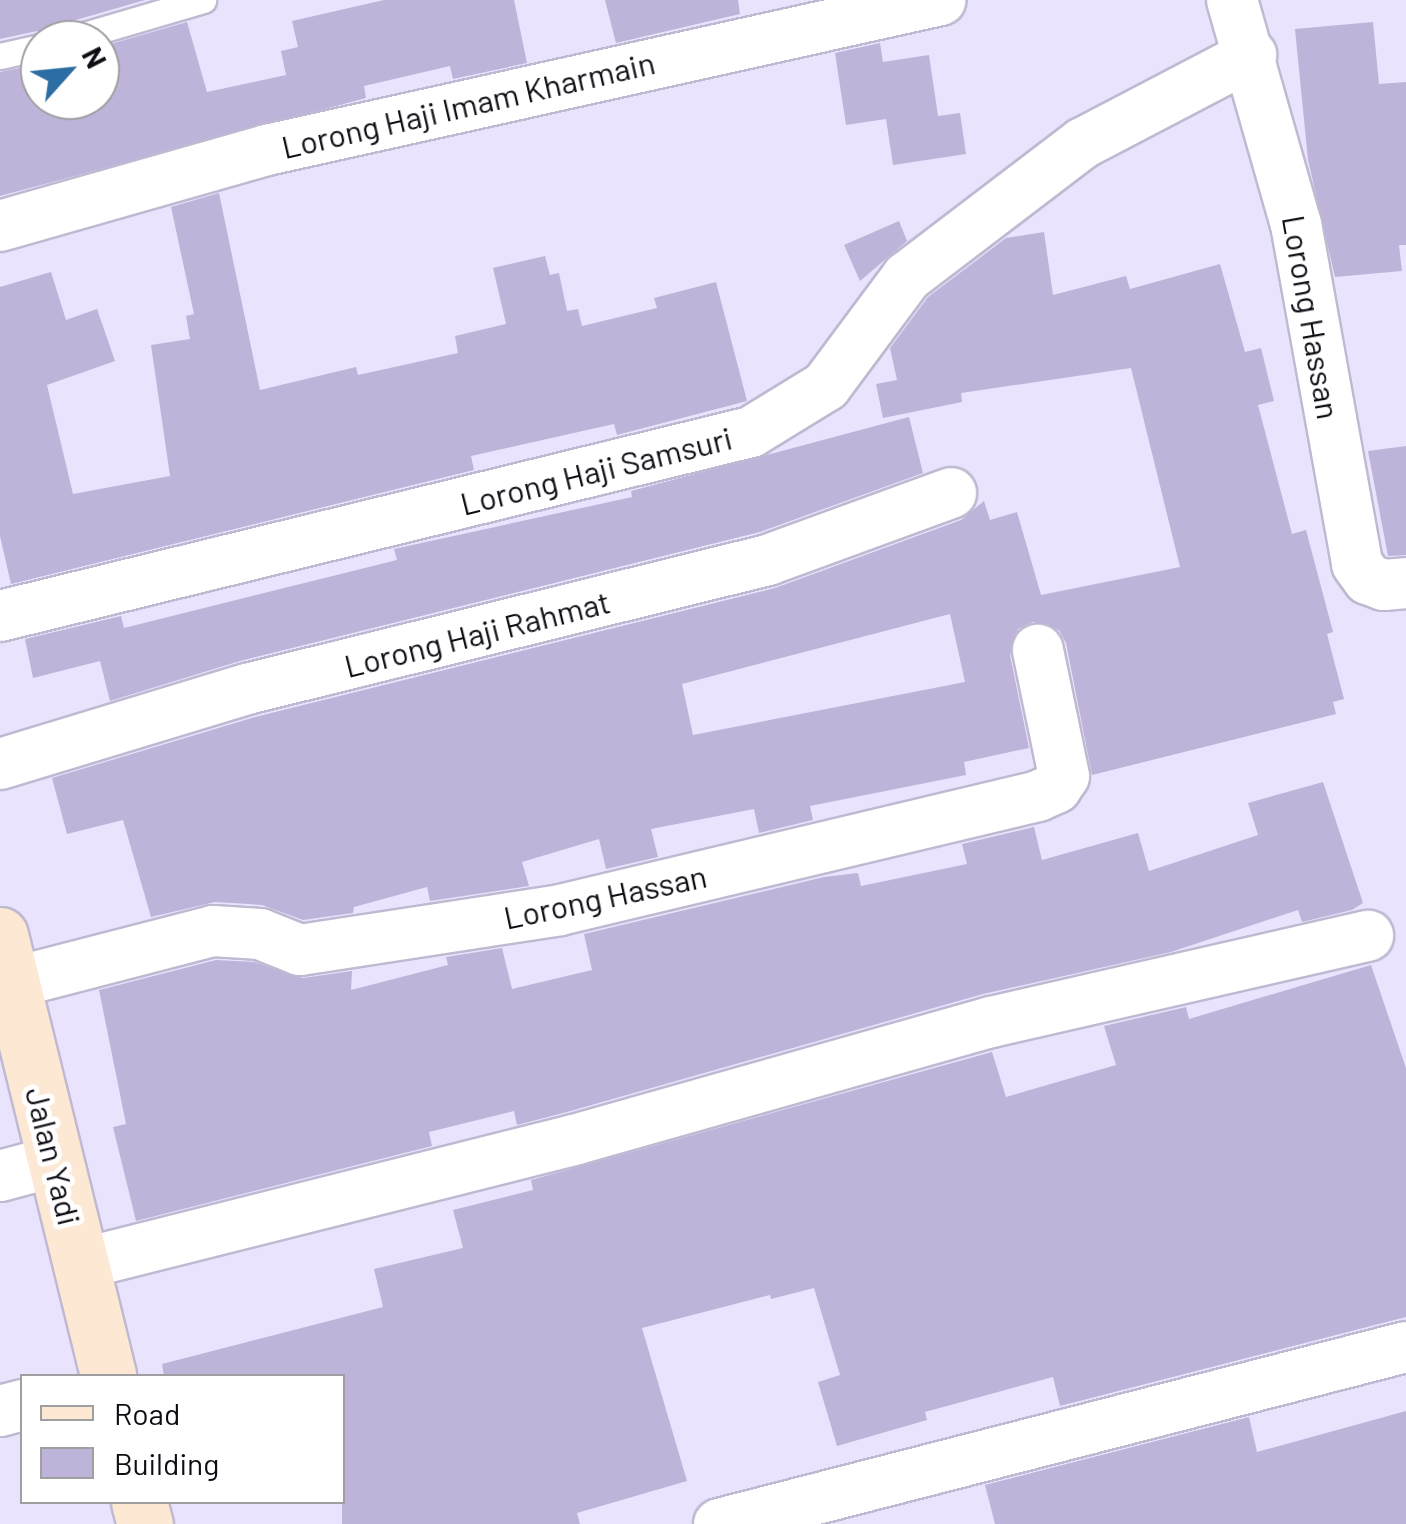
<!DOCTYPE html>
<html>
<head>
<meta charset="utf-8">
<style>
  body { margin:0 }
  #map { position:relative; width:1406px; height:1524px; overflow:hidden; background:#e9e3fd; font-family:Barlow,sans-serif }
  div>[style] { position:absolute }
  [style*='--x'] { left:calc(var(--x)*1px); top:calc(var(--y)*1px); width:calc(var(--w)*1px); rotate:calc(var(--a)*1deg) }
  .building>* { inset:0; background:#beb4d9 }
  .roads { filter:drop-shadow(2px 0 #bfb9d1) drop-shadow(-2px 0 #bfb9d1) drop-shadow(0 2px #bfb9d1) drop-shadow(0 -2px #bfb9d1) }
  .lane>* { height:25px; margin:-12.5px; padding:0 12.5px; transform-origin:12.5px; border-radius:12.5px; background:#fff }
  .street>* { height:50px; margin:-25px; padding:0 25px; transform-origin:25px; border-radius:25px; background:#fff }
  .secondary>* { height:55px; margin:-27.5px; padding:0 27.5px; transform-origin:27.5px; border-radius:27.5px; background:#fde8d4 }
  span { translate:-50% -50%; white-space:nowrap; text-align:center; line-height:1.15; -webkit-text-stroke:10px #fff; paint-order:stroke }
  .street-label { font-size:32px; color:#0f0c14 }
  .legend { position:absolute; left:20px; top:1374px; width:325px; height:130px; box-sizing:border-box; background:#fff; border:2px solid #9f9ea1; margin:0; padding:12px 18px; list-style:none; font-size:30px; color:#0f0c14 }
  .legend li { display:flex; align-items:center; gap:20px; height:50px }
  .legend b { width:50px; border:2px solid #9f9ea1 }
  .north { position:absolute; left:20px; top:20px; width:100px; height:100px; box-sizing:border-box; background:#fff; border:2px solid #9f9ea1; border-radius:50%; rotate:63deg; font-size:28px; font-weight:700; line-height:40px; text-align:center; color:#0f0c14 }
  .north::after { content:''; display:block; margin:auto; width:35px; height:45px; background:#2c6ea3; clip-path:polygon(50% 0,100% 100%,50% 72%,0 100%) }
</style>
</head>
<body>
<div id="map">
  <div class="building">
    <i style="clip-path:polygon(0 0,145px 0,62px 24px,51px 36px,37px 31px,0 39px)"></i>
    <i style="clip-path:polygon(384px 0,514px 0,527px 63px,453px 79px,450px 66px,364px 86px,366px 98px,0 196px,0 72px,40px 64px,40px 100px,100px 100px,100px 47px,187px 22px,207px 92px,286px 75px,281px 51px,298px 47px,292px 21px)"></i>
    <i style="clip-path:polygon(605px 0,738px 0,740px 14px,616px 43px)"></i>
    <i style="clip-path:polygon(1373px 22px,1379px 84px,1406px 82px,1406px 245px,1399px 245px,1402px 271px,1335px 277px,1308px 160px,1295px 29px)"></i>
    <i style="clip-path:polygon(880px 43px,883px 62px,929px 55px,938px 116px,960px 113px,966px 154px,893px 165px,886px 119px,846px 125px,835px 53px)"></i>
    <i style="clip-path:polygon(219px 193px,260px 390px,356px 367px,358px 375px,458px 353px,455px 336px,506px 324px,493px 268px,545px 256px,550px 275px,559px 273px,567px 311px,578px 309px,582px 326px,657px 308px,654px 298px,716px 282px,747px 401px,617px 435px,614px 424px,471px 456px,474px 470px,11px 584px,0 536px,0 287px,51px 272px,66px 320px,97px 309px,115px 361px,47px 385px,73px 494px,170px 476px,151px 345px,190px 339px,186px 316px,194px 314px,171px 207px)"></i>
    <i style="clip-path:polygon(899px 221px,907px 241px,860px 281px,844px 245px)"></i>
    <i style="clip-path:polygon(evenodd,1044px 232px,1053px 295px,1126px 276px,1130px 289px,1220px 264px,1245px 352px,1261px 348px,1274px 401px,1258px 405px,1292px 534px,1306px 530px,1333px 632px,1327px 634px,1344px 699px,1333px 702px,1336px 714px,1092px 775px,1066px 643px,1059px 630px,1033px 622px,1018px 629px,1010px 655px,1029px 748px,964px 762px,966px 775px,810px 806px,813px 820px,759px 833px,754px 809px,651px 829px,658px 857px,606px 869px,599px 839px,522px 862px,529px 886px,430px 901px,427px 887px,354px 907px,353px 913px,303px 920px,262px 905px,215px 902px,151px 917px,123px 820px,67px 834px,52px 778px,255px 717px,775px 588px,961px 520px,984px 501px,990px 520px,1017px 512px,1041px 595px,1180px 567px,1131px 368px,961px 393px,962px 402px,883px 418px,876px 384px,897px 380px,890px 348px,928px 297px,1006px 238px,1044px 232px,950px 614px,965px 682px,693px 735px,682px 684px,950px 614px)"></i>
    <i style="clip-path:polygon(909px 417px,923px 473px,760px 532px,240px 661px,110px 701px,100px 661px,33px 678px,25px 639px,121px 616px,124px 628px,397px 560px,394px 549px,632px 497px,631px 491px)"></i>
    <i style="clip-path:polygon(1406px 446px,1406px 555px,1388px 556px,1368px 451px)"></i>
    <i style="clip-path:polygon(1323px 782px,1363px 903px,1352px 910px,1302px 922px,1298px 910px,1171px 952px,983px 994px,567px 1112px,517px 1125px,514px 1111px,429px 1132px,432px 1146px,136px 1221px,113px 1127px,126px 1124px,99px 990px,216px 960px,254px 962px,303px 978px,352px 971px,351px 990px,448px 965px,446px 957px,502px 948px,512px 989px,592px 970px,584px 934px,824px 877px,858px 873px,861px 886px,967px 864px,962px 844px,1034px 827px,1042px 860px,1138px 833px,1149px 871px,1258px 835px,1248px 803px)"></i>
    <i style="clip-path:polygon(1371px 965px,1406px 1068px,1406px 1317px,1060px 1406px,1053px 1377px,925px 1412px,927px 1420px,837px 1446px,818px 1382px,840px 1375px,814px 1288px,771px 1299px,770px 1295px,642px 1328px,687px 1481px,577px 1513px,580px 1524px,342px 1524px,342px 1376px,164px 1376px,162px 1364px,383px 1307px,374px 1269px,463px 1248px,453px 1210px,533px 1190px,531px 1180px,992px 1052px,1006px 1097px,1116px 1065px,1104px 1026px,1186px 1007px,1189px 1019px)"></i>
    <i style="clip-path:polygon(1406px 1411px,1406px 1524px,995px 1524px,985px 1485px,1249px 1417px,1257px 1452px)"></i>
  </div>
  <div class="roads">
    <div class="lane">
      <i style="--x:67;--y:40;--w:142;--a:-16.4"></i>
      <i style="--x:0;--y:56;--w:41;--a:-12.7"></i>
    </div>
    <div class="street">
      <i style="--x:1232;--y:0;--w:233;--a:74.1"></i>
      <i style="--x:1296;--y:224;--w:345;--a:79.8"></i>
      <i style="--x:1357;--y:564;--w:19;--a:54"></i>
      <i style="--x:1368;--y:579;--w:17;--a:21"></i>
      <i style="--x:1384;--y:585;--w:22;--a:-5"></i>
      <i style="--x:0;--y:226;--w:278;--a:-15.9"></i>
      <i style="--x:267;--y:150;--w:690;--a:-12.55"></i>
      <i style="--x:0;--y:616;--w:773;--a:-13.77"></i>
      <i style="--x:751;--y:432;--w:88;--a:-31.5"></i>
      <i style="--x:826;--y:386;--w:136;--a:-53.4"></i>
      <i style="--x:907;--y:277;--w:221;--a:-37.3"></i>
      <i style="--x:1083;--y:143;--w:190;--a:-27.6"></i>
      <i style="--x:0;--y:764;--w:258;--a:-16.9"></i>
      <i style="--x:247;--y:689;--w:537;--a:-13.91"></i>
      <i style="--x:768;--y:560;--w:195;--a:-20.1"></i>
      <i style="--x:12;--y:983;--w:208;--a:-14.5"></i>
      <i style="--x:213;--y:931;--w:47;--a:3.7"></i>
      <i style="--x:260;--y:934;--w:43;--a:21.8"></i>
      <i style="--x:300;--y:950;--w:263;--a:-8.7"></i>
      <i style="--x:560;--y:910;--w:491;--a:-13.4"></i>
      <i style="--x:1038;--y:796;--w:20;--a:-24"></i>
      <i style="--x:1056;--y:788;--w:14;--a:-56"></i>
      <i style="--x:1064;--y:776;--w:129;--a:-101.7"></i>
      <i style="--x:0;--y:1176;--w:58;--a:-15"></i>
      <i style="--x:81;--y:1264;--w:508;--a:-14.12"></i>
      <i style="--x:574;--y:1140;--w:433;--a:-15.8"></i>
      <i style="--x:991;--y:1022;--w:387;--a:-12.9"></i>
      <i style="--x:0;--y:1411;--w:23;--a:-15"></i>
      <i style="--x:719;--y:1524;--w:709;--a:-14.45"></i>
    </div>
    <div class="secondary">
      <i style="--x:0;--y:935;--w:454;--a:76.2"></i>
      <i style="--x:139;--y:1502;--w:23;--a:75"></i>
    </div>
  </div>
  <div class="street-label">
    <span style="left:468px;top:104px;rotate:-13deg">Lorong Haji Imam Kharmain</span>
    <span style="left:1312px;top:317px;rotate:80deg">Lorong Hassan</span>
    <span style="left:596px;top:470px;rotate:-14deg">Lorong Haji Samsuri</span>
    <span style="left:477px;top:633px;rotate:-14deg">Lorong Haji Rahmat</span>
    <span style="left:605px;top:896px;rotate:-12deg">Lorong Hassan</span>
    <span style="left:54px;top:1156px;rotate:76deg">Jalan Yadi</span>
  </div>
  <ul class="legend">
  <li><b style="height:12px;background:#fde8d4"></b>Road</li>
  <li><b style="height:28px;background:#beb4d9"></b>Building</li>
  </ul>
  <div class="north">N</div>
</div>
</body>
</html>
